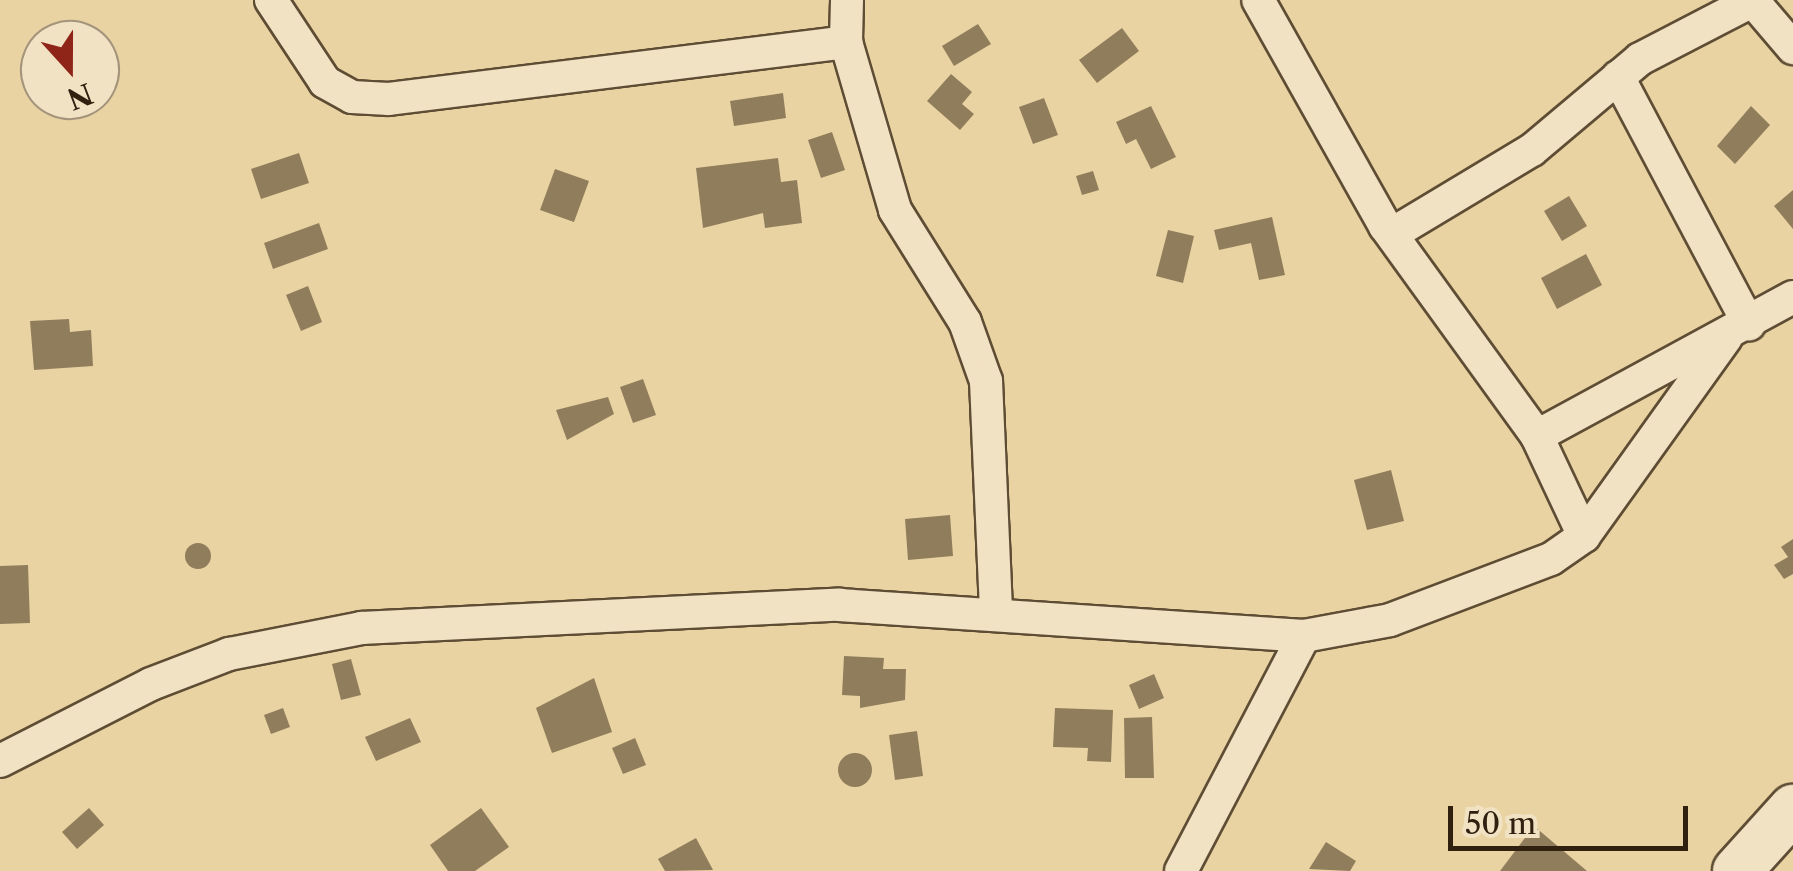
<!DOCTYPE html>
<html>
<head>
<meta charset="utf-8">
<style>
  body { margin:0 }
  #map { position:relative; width:1793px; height:871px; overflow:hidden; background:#ead3a2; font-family:"Libre Caslon Text",serif }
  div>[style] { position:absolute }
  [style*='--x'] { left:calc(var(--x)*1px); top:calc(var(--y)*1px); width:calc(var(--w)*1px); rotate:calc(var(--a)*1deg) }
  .building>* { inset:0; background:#907d5c }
  .round { border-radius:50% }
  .roads { filter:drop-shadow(2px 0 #5e4d34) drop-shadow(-2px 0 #5e4d34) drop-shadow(0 2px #5e4d34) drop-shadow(0 -2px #5e4d34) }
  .street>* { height:32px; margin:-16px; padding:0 16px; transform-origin:16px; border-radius:16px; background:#f1e2c3 }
  .secondary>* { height:48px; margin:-24px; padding:0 24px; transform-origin:24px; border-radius:24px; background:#f1e2c3 }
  span { translate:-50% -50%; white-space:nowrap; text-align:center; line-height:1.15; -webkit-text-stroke:8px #f1e2c3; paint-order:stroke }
  .north { position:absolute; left:20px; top:20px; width:100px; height:100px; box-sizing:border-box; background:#f1e2c3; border:2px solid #a3947b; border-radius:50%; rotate:159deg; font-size:28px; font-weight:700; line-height:40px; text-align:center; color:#2f2010 }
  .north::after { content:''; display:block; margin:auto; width:35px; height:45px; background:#8f2418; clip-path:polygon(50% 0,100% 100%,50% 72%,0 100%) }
  .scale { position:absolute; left:1448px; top:806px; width:240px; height:45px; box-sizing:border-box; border:5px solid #2f2010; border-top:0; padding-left:12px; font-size:30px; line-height:35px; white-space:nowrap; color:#2f2010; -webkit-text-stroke:8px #f1e2c3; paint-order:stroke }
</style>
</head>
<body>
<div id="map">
  <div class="building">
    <i style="clip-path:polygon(978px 24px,991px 44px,954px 66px,942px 46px)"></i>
    <i style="clip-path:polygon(1122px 28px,1139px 51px,1097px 83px,1079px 60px)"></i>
    <i style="clip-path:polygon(951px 74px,972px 92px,962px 104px,974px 114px,960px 130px,927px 101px)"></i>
    <i style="clip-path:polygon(783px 93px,786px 118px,734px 126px,730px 101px)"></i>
    <i style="clip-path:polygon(1044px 98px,1058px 135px,1033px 144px,1019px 107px)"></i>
    <i style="clip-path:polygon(1151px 106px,1176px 157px,1151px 169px,1136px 139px,1126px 144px,1116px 122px)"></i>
    <i style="clip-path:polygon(1751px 106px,1770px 125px,1735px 164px,1717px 146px)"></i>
    <i style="clip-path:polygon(832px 132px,845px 170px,821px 178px,808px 140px)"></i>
    <i style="clip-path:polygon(299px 153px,309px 183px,261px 199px,251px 169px)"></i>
    <i style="clip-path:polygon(778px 158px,781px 182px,797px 180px,802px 223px,765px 228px,763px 213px,703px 228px,696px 168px)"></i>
    <i style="clip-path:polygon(555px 169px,589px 181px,574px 222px,540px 210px)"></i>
    <i style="clip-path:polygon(1093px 171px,1099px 190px,1082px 195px,1076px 176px)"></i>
    <i style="clip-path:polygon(1793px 190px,1793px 229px,1774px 206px)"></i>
    <i style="clip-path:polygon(1569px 196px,1587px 226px,1562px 241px,1544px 211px)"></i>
    <i style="clip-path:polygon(1272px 217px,1285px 275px,1259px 280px,1251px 243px,1219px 250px,1214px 230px)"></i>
    <i style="clip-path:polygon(319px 223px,328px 249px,273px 269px,264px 243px)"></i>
    <i style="clip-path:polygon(1168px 230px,1194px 236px,1183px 283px,1156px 276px)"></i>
    <i style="clip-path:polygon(1586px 254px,1602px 285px,1557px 309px,1541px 278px)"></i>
    <i style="clip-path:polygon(308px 286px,322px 322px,301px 331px,286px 295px)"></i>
    <i style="clip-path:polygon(69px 319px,70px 332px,91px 330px,93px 366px,34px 370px,30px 321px)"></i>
    <i style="clip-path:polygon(643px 379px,656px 415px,633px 423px,620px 387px)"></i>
    <i style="clip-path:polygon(608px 397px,614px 414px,567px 440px,556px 410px)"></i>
    <i style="clip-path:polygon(1391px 470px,1404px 521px,1367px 530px,1354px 480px)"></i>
    <i style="clip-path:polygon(950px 515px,953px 556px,908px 560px,905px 519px)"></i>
    <i style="clip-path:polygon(1793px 539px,1793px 574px,1784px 579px,1774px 565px,1788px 557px,1781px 547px)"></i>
    <i class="round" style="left:185px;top:543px;width:26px;height:26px"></i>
    <i style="clip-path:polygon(28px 565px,30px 623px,0 624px,0 566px)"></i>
    <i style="clip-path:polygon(844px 656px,884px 658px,883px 669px,906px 669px,905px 700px,860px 708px,860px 696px,842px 695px)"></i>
    <i style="clip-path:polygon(351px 659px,361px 695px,341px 700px,332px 664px)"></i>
    <i style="clip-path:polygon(1154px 674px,1164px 698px,1139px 709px,1129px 685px)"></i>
    <i style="clip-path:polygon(594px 678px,612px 732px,552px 753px,536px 708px)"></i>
    <i style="clip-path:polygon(283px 708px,290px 727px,271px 734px,264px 715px)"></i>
    <i style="clip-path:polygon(1055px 708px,1113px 710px,1111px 762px,1087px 761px,1088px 748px,1053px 747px)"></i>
    <i style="clip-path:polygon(1152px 717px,1154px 778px,1125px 778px,1124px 718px)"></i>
    <i style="clip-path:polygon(410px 718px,421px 742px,376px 761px,365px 737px)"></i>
    <i style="clip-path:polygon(917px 731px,923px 776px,895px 780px,889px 735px)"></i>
    <i style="clip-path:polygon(635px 738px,646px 765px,623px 774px,612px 748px)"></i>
    <i class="round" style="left:838px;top:753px;width:34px;height:34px"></i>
    <i style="clip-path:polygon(89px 808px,104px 825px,77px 849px,62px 832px)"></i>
    <i style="clip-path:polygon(481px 808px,509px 847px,475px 871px,448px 871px,430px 845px)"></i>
    <i style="clip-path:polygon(1534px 826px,1587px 871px,1500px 871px)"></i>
    <i style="clip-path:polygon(696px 838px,713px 870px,665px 871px,658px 859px)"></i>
    <i style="clip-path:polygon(1326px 842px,1356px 861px,1350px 871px,1309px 869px)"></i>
  </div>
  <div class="roads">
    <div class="street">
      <i style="--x:271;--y:0;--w:98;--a:56.6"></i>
      <i style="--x:325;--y:82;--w:31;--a:29"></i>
      <i style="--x:352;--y:97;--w:37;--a:3"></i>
      <i style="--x:389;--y:99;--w:461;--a:-7.1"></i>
      <i style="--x:847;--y:0;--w:42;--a:91.4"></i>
      <i style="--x:846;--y:42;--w:175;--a:73.7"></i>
      <i style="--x:895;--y:210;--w:132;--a:58"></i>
      <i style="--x:965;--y:322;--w:63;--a:70.4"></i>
      <i style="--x:986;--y:381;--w:230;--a:87.5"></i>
      <i style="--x:1753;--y:1;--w:62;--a:49.6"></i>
      <i style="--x:1618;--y:77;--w:280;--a:62.1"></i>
      <i style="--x:1392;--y:234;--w:163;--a:-31"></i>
      <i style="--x:1532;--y:150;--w:141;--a:-40.1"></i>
      <i style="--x:1640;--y:59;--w:128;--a:-27.4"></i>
      <i style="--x:1537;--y:436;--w:291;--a:-28.5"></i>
      <i style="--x:1584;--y:536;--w:244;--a:-54.4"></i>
      <i style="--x:0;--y:761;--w:169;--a:-27"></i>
      <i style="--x:151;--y:684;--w:84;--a:-21"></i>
      <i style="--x:229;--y:654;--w:135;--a:-11.1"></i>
      <i style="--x:361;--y:628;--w:479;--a:-2.8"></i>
      <i style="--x:839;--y:605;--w:466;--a:3.8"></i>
      <i style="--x:1304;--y:636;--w:87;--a:-10.5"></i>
      <i style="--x:1390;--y:620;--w:172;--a:-20.8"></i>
      <i style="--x:1551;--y:559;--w:40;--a:-34.9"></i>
      <i style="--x:1584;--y:536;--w:110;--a:-115.2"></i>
      <i style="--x:1537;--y:436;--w:259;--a:-125.9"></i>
      <i style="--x:1385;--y:226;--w:259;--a:-119.3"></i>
      <i style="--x:1181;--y:871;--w:265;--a:-62.4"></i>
    </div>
    <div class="secondary">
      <i style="--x:1737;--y:871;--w:84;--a:-47.9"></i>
    </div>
  </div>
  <div class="north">N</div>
  <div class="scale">50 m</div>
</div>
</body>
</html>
